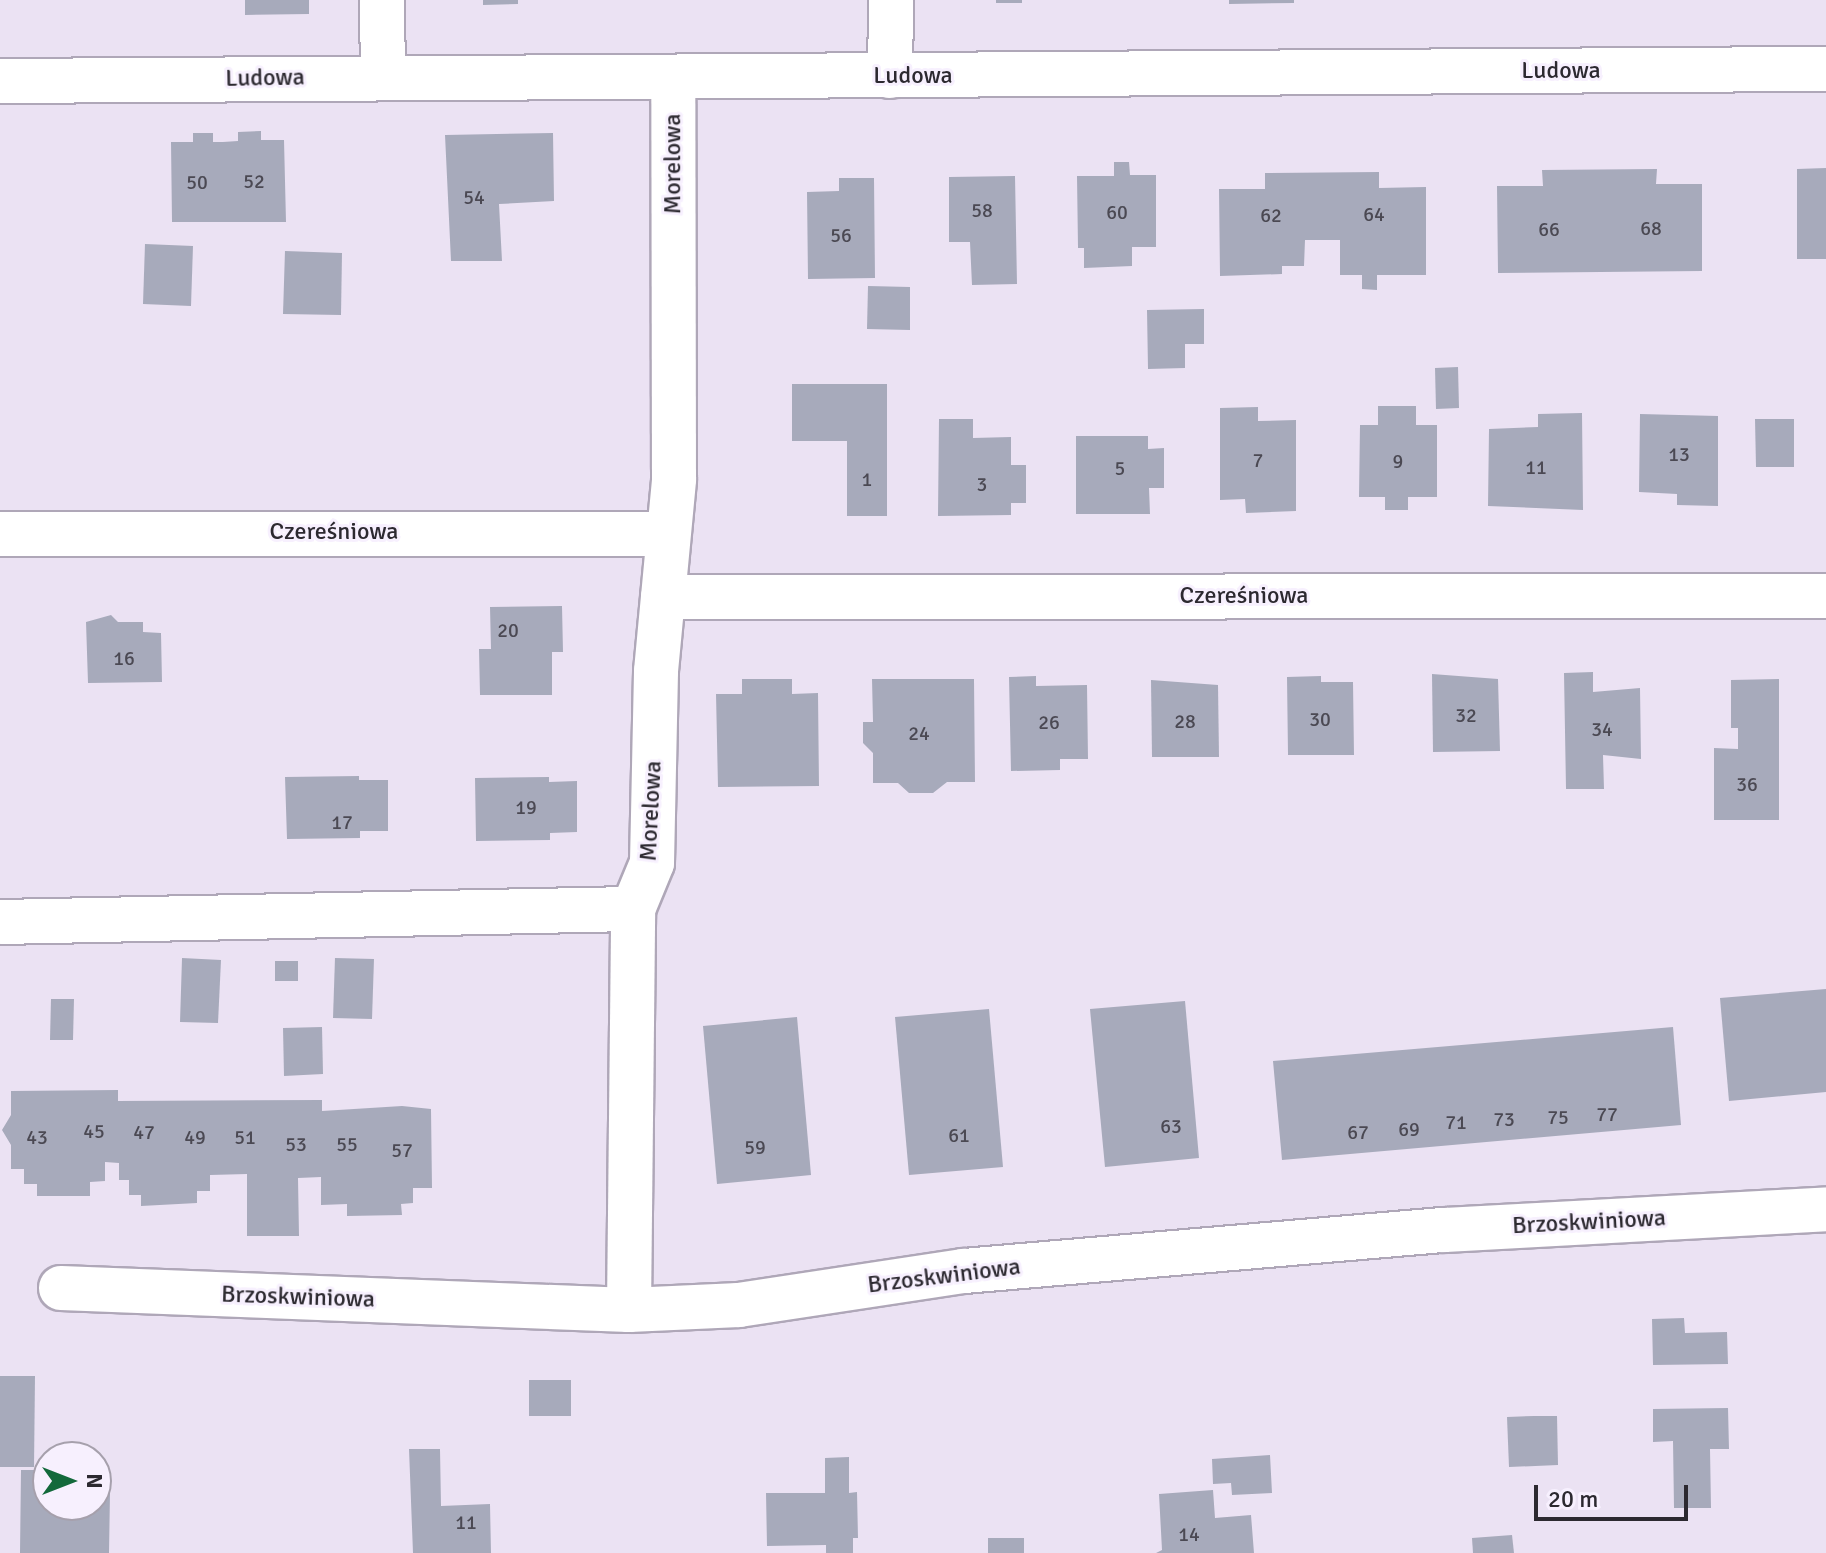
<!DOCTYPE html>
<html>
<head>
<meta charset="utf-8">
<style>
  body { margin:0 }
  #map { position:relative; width:1826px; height:1553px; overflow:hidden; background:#ebe2f3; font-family:Signika,sans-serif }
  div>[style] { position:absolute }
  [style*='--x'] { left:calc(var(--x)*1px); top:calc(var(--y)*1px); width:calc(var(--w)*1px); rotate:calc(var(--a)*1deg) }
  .building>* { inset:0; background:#a7aabb }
  .roads { filter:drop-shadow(2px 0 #afa7b8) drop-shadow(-2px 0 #afa7b8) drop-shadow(0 2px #afa7b8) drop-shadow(0 -2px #afa7b8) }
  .minor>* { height:44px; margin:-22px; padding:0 22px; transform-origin:22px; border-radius:22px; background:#fff }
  span { translate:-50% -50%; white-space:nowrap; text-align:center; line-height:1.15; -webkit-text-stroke:6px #f7f0fe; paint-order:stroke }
  .number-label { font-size:20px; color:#4b4953 }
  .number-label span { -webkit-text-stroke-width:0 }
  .street-label { font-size:24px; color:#2c2930 }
  .north { position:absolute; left:32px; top:1441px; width:80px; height:80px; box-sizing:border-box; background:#f7f0fe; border:2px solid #a6a0ac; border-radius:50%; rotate:90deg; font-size:22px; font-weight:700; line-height:32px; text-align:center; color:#2c2930 }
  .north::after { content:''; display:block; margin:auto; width:28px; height:36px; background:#13693b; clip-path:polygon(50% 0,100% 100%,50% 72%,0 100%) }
  .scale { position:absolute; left:1534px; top:1485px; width:154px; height:36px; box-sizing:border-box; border:4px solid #2c2930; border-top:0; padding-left:10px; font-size:24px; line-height:28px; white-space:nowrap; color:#2c2930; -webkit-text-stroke:6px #f7f0fe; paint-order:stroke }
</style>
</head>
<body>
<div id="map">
  <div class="building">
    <i style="clip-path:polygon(245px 0,309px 0,309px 14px,245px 15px)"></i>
    <i style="clip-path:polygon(483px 0,518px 0,518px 4px,483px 5px)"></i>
    <i style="clip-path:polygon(996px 0,1022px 0,1022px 3px,996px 3px)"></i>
    <i style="clip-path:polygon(1229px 0,1294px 0,1294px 3px,1229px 4px)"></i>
    <i style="clip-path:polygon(261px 131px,261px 140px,284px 140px,286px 222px,172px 222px,171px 142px,193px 142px,193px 133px,213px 133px,213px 142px,223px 142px,238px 141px,238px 132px)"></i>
    <i style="clip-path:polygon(553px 133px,554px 201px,499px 204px,502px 261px,451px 261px,445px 135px)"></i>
    <i style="clip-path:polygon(1114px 162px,1129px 162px,1130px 175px,1156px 175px,1156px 247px,1132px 247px,1132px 266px,1084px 268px,1084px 248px,1078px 248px,1077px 176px,1114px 176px)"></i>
    <i style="clip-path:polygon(1826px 168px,1826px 259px,1797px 259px,1797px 169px)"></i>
    <i style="clip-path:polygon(1657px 169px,1656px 184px,1702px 184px,1702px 271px,1498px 273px,1497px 186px,1543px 186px,1542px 170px)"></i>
    <i style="clip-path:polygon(1379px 172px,1379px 188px,1426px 187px,1426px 275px,1377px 275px,1377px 290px,1362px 289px,1362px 275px,1340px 275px,1340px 240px,1305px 240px,1304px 266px,1282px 266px,1282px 274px,1220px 276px,1219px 189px,1265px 189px,1265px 173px)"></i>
    <i style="clip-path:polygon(1015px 176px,1017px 284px,972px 285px,970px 242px,949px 242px,949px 177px)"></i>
    <i style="clip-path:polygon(839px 178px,874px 178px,875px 278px,808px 279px,807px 192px,839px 191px)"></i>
    <i style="clip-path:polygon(145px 244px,193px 246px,191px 306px,143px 304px)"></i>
    <i style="clip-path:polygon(285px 251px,342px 253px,341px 315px,283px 314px)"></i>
    <i style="clip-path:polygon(868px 286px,910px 287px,910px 330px,867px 329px)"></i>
    <i style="clip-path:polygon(1204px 309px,1204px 344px,1185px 344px,1185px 368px,1148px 369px,1147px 310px)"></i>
    <i style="clip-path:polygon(1458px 367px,1459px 408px,1436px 409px,1435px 368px)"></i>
    <i style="clip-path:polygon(792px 384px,887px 384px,887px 516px,847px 516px,847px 441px,792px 441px)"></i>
    <i style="clip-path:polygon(1378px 406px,1416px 406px,1416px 425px,1437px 425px,1437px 497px,1408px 497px,1408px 510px,1385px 510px,1385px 497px,1359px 497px,1360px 425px,1378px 425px)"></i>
    <i style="clip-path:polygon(1258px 407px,1258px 421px,1296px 420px,1296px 511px,1246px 513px,1245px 499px,1220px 500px,1220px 408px)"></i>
    <i style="clip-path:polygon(1582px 413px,1583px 510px,1488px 506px,1489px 429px,1538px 427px,1538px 414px)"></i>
    <i style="clip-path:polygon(1640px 414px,1718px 416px,1718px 506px,1677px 505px,1677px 494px,1639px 492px)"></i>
    <i style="clip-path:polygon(939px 419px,973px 419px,973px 438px,1011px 437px,1011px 465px,1026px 465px,1026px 503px,1011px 503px,1011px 515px,938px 516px)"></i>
    <i style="clip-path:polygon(1755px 419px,1794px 419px,1794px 467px,1756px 467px)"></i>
    <i style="clip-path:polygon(1076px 436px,1148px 436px,1148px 449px,1164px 448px,1164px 488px,1149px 488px,1150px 514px,1076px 514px)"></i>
    <i style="clip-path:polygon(562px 606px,563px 652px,552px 652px,552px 695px,480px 695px,479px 649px,491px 649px,490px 607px)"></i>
    <i style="clip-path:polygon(111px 615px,118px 622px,143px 622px,143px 632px,161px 633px,162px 682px,88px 683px,86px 622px)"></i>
    <i style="clip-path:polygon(1593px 672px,1593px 692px,1640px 688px,1641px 759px,1603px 755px,1604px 789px,1566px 789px,1564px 673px)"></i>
    <i style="clip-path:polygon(1432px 674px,1498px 679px,1500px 751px,1433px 752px)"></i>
    <i style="clip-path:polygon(1036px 676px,1036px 686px,1087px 685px,1088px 759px,1060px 759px,1060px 770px,1011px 771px,1009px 677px)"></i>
    <i style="clip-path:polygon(1321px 676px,1321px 682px,1353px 682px,1354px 755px,1288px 755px,1287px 677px)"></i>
    <i style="clip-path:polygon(742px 679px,792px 679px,792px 694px,818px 693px,819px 786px,718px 787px,716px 694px,742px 694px)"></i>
    <i style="clip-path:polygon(872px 679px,974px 679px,975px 782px,947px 782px,933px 793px,909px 793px,898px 783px,873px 783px,873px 753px,863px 743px,863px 722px,873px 722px)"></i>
    <i style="clip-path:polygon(1779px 679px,1779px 820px,1714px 820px,1714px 748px,1738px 749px,1738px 728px,1731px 728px,1731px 680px)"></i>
    <i style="clip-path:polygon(1151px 680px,1218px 685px,1219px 757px,1152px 757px)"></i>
    <i style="clip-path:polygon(359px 776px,359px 780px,388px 780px,388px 831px,360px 831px,360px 838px,287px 839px,285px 777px)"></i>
    <i style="clip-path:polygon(549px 777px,549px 782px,577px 781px,577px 832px,550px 833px,550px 840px,476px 841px,475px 778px)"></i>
    <i style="clip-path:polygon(182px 958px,221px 960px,218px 1023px,180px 1022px)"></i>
    <i style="clip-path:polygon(335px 958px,374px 959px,372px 1019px,333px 1018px)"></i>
    <i style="clip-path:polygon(275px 961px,298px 961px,298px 981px,275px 981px)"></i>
    <i style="clip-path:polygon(1826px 989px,1826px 1092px,1729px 1101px,1720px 998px)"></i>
    <i style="clip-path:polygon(51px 999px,74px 999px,73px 1040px,50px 1040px)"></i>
    <i style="clip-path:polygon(1185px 1001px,1199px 1158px,1105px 1167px,1090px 1009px)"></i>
    <i style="clip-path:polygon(989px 1009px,1003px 1167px,909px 1175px,895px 1017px)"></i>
    <i style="clip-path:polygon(797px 1017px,811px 1175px,717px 1184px,703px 1026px)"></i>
    <i style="clip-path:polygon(322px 1027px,323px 1074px,284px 1076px,283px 1028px)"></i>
    <i style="clip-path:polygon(1673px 1027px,1681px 1125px,1282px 1160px,1273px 1061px)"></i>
    <i style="clip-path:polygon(118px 1090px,118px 1101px,322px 1100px,322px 1111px,402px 1106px,431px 1109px,432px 1188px,413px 1188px,413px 1203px,401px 1204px,402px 1215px,347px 1216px,347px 1204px,321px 1205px,321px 1177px,298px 1178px,299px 1236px,247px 1236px,247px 1174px,210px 1175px,210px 1191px,197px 1191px,197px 1203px,141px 1206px,141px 1195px,129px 1195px,129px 1180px,119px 1180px,119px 1163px,105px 1162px,105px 1181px,90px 1182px,90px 1196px,37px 1196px,37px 1184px,24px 1184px,24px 1169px,11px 1169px,11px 1145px,2px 1130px,11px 1115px,11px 1091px)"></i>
    <i style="clip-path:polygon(1684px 1318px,1685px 1333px,1727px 1332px,1728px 1364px,1653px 1365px,1652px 1319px)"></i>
    <i style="clip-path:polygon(0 1376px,35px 1376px,34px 1467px,0 1467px)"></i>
    <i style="clip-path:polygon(529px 1380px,571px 1380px,571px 1416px,529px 1416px)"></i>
    <i style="clip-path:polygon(1728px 1408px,1729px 1449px,1710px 1449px,1711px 1508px,1674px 1508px,1673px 1441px,1653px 1442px,1653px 1409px)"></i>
    <i style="clip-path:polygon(1534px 1416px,1557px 1416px,1558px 1465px,1509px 1467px,1507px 1417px)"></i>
    <i style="clip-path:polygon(409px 1449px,440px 1449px,441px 1506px,490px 1504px,491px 1553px,413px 1553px)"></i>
    <i style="clip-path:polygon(1270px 1455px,1272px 1493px,1232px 1495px,1231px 1483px,1213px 1484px,1212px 1459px)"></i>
    <i style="clip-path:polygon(849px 1457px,849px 1493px,857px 1492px,858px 1538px,853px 1538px,853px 1553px,826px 1553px,826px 1545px,767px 1546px,766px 1493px,825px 1493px,825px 1458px)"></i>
    <i style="clip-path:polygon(21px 1470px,48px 1470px,48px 1505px,96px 1505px,96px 1493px,110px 1493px,109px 1553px,20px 1553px)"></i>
    <i style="clip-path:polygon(1213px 1490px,1215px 1518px,1251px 1515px,1254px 1553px,1156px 1553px,1162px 1550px,1159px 1494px)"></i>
    <i style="clip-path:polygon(1512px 1535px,1514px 1553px,1473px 1553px,1472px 1538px)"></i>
    <i style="clip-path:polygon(988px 1538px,1024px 1538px,1024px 1553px,988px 1553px)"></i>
  </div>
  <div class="roads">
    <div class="minor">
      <i style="--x:382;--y:0;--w:77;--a:89.3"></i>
      <i style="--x:890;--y:76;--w:76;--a:-89.2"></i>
      <i style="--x:0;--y:81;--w:1826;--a:-0.38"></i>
      <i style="--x:0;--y:534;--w:668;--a:0"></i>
      <i style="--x:663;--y:597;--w:1163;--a:-0.05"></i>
      <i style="--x:0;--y:922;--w:633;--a:-1.18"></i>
      <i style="--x:633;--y:909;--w:50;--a:-67.6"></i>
      <i style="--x:652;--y:863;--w:192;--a:-88.8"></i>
      <i style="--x:656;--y:671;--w:193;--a:-84.6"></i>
      <i style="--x:674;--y:479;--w:401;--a:-90.1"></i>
      <i style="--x:61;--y:1288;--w:568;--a:2.22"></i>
      <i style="--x:629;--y:1310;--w:110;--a:-2.6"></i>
      <i style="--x:739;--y:1305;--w:228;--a:-8.6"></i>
      <i style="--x:964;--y:1271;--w:482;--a:-4.9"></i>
      <i style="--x:1444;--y:1230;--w:383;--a:-3.1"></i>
      <i style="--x:629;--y:1310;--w:401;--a:-89.4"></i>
    </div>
  </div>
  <div class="number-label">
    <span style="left:254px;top:181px">52</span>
    <span style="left:197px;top:182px">50</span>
    <span style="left:474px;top:197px">54</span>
    <span style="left:982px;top:210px">58</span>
    <span style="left:1117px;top:212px">60</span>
    <span style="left:1374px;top:214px">64</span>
    <span style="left:1271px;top:215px">62</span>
    <span style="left:1651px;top:228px">68</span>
    <span style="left:1549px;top:229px">66</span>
    <span style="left:841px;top:235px">56</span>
    <span style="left:1679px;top:454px">13</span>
    <span style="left:1258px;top:460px">7</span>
    <span style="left:1398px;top:461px">9</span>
    <span style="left:1536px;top:467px">11</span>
    <span style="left:1120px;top:468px">5</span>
    <span style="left:867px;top:479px">1</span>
    <span style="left:982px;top:484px">3</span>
    <span style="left:508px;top:630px">20</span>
    <span style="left:124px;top:658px">16</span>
    <span style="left:1466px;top:715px">32</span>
    <span style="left:1320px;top:719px">30</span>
    <span style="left:1185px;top:721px">28</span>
    <span style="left:1049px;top:722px">26</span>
    <span style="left:1602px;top:729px">34</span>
    <span style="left:919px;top:733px">24</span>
    <span style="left:1747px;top:784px">36</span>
    <span style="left:526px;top:807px">19</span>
    <span style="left:342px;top:822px">17</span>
    <span style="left:1607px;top:1114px">77</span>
    <span style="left:1558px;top:1117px">75</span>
    <span style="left:1504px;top:1119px">73</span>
    <span style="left:1456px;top:1122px">71</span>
    <span style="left:1171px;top:1126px">63</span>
    <span style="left:1409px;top:1129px">69</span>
    <span style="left:94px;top:1131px">45</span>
    <span style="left:144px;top:1132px">47</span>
    <span style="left:1358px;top:1132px">67</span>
    <span style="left:959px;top:1135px">61</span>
    <span style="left:37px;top:1137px">43</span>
    <span style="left:195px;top:1137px">49</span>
    <span style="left:245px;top:1137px">51</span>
    <span style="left:296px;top:1144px">53</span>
    <span style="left:347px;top:1144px">55</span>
    <span style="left:755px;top:1147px">59</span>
    <span style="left:402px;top:1150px">57</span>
    <span style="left:466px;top:1522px">11</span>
    <span style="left:1189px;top:1534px">14</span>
  </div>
  <div class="street-label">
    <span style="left:1561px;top:71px">Ludowa</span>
    <span style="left:913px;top:76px">Ludowa</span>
    <span style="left:265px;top:78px;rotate:-1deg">Ludowa</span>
    <span style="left:673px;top:164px;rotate:-90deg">Morelowa</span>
    <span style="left:334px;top:532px">Czereśniowa</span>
    <span style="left:1244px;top:596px">Czereśniowa</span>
    <span style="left:651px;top:811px;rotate:-87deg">Morelowa</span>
    <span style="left:1589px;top:1222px;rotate:-3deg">Brzoskwiniowa</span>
    <span style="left:944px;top:1276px;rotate:-7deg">Brzoskwiniowa</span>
    <span style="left:298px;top:1297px;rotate:2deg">Brzoskwiniowa</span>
  </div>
  <div class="north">N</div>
  <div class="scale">20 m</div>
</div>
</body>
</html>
